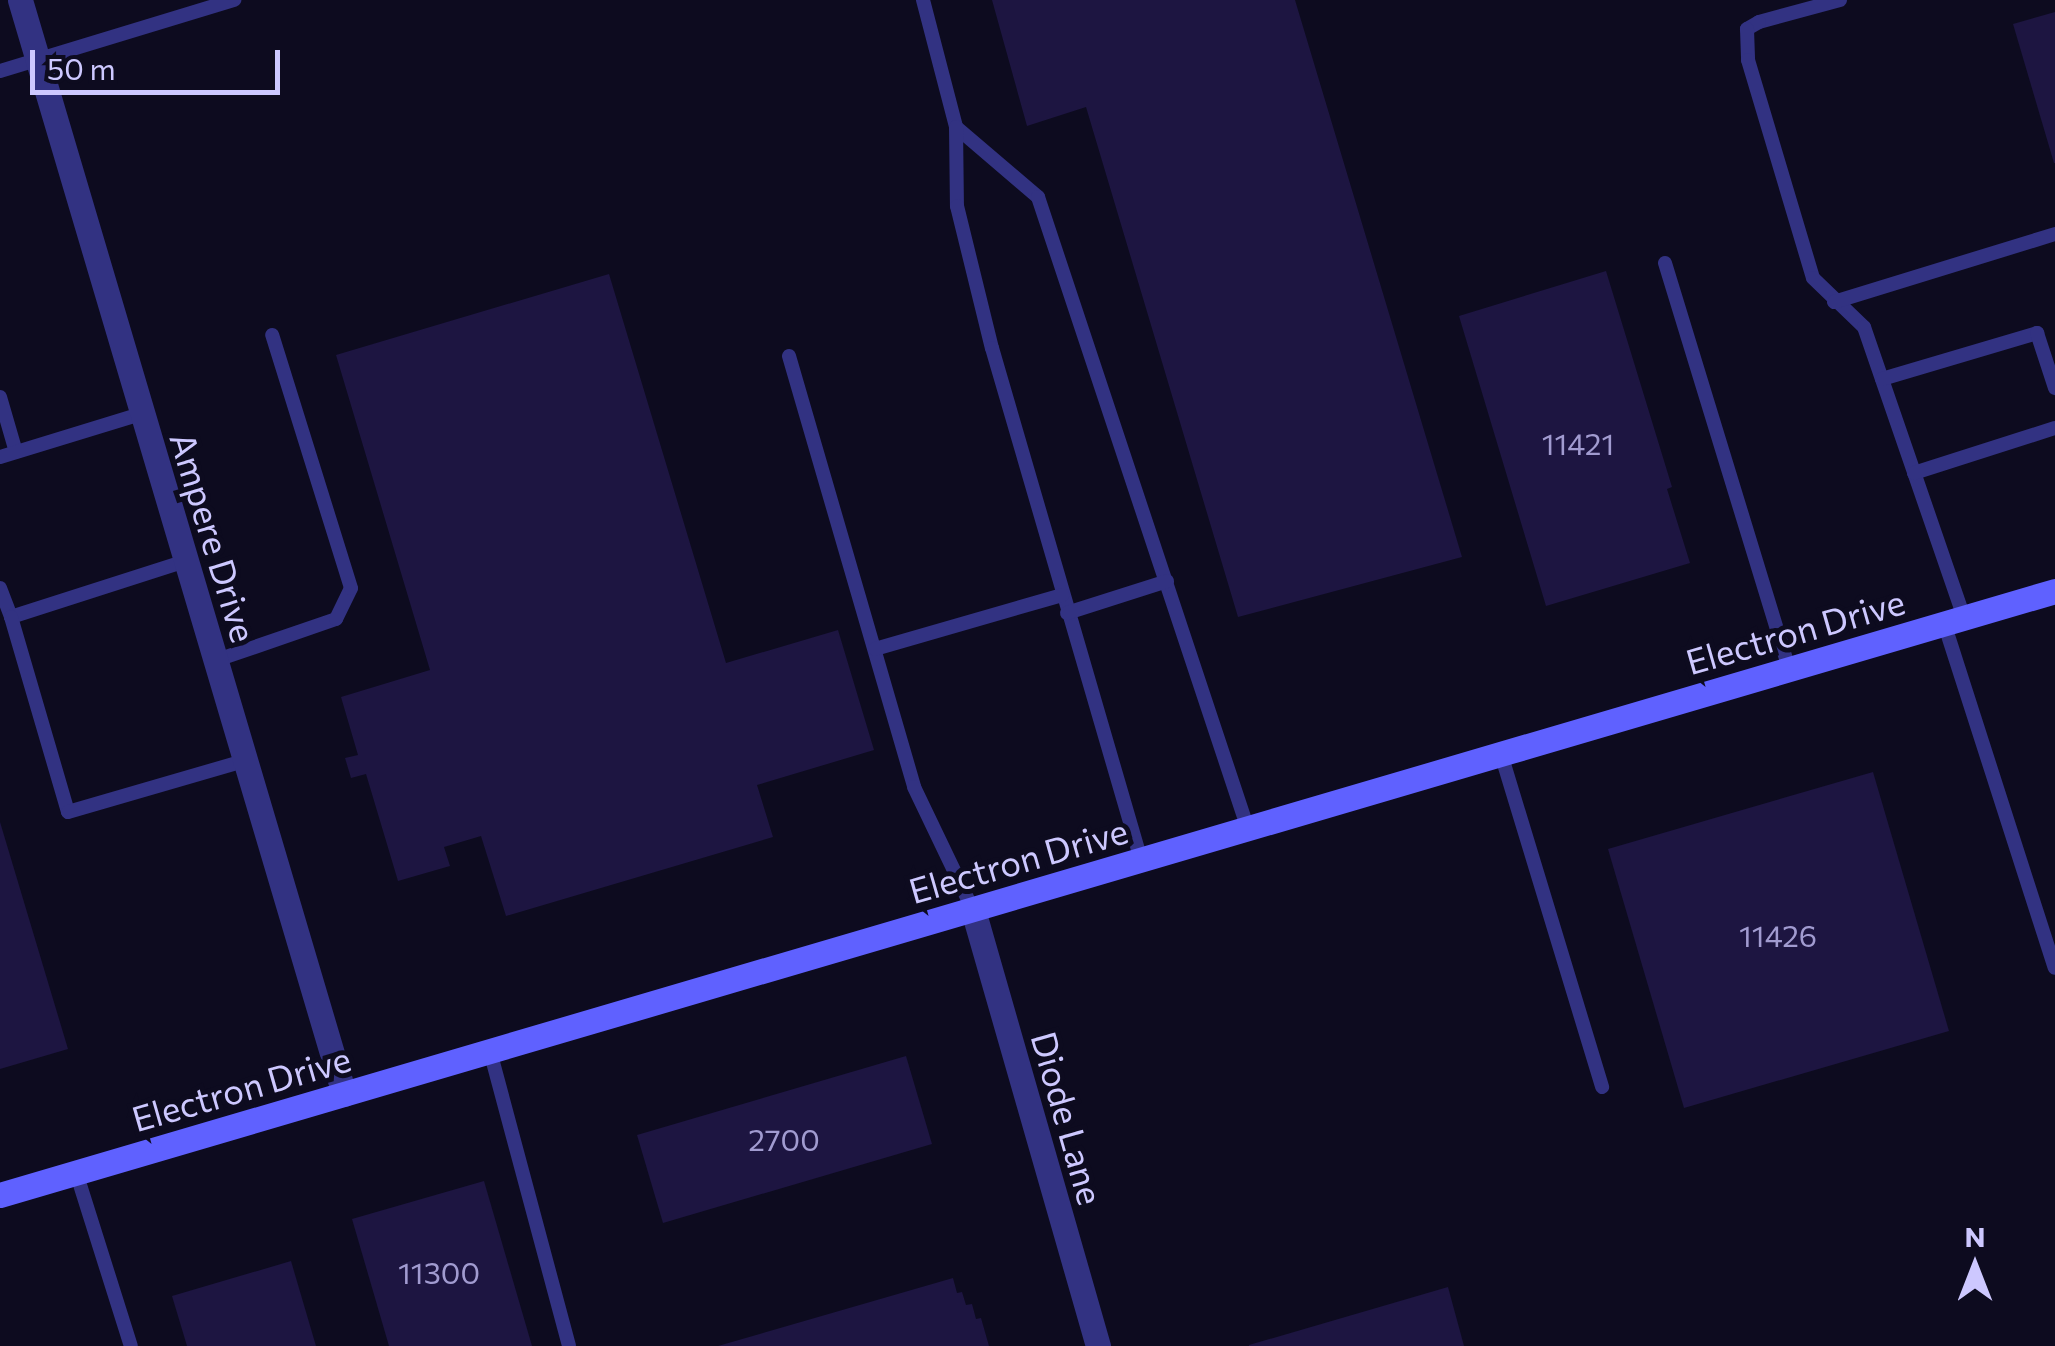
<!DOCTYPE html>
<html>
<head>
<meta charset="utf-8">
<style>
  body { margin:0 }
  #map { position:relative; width:2055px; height:1346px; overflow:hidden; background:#0d0b1f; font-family:Commissioner,sans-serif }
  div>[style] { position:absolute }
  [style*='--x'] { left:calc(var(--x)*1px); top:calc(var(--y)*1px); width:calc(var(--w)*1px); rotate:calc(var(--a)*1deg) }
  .building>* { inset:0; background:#1d1541 }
  .lane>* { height:14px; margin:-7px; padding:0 7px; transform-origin:7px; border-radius:7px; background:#323282 }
  .street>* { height:25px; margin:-12.5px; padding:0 12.5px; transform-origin:12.5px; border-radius:12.5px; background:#323282 }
  .secondary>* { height:25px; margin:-12.5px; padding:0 12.5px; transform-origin:12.5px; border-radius:12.5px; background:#5f61ff }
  span { translate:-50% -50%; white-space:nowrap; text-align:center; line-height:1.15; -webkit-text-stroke:10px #0d0b1f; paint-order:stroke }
  .number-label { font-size:30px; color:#a19bd0 }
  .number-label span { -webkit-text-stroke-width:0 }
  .street-label { font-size:35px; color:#cdc8ff }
  .north { position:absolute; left:1925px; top:1216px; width:100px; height:100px; -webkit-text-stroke:8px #0d0b1f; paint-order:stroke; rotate:0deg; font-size:28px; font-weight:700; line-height:40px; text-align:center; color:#cdc8ff }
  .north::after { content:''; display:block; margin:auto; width:35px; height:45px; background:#cdc8ff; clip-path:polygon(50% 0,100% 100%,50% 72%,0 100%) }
  .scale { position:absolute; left:30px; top:50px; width:250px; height:45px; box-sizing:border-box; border:5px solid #cdc8ff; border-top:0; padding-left:12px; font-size:30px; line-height:35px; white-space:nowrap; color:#cdc8ff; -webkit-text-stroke:8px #0d0b1f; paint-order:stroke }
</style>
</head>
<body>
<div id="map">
  <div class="building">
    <i style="clip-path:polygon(992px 0,1295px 0,1462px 557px,1238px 617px,1086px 107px,1027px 126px)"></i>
    <i style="clip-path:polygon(2055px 12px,2055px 163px,2054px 163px,2013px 24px)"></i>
    <i style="clip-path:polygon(1606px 271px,1672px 487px,1667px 489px,1690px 563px,1546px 606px,1459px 316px)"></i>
    <i style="clip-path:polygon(609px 274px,726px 663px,838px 630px,874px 750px,757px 785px,773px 837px,506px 916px,481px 836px,444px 847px,450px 866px,398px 881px,366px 774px,351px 778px,345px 758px,358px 755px,341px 697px,430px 670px,336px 355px)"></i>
    <i style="clip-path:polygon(1873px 772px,1949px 1031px,1684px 1108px,1608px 849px)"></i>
    <i style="clip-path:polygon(0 822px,68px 1049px,0 1069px)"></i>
    <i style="clip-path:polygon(906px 1056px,932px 1144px,663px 1223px,637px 1135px)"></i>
    <i style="clip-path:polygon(484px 1181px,532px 1346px,389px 1346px,352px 1219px)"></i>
    <i style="clip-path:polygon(291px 1261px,316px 1346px,187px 1346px,172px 1296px)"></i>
    <i style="clip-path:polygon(953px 1278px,957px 1293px,962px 1292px,966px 1305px,972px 1304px,976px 1319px,981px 1318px,989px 1346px,718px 1346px)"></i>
    <i style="clip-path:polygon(1448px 1287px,1464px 1346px,1249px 1346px,1249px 1345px)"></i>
  </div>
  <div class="lane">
    <i style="--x:923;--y:0;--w:131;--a:75.4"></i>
    <i style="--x:956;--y:127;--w:108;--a:40.5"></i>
    <i style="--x:1038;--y:197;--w:666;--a:71.62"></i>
    <i style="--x:1840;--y:0;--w:84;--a:164.8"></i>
    <i style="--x:1759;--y:22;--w:14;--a:150"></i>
    <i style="--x:1747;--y:29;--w:31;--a:88"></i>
    <i style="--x:1748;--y:60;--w:227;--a:73.4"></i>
    <i style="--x:1813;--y:278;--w:71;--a:43.9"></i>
    <i style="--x:1864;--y:327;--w:308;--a:71"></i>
    <i style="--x:0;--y:71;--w:245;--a:-16.9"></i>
    <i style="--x:956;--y:127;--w:79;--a:89.3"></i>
    <i style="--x:957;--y:206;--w:146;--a:76.2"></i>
    <i style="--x:992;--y:348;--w:533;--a:73.77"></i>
    <i style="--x:1665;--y:263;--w:425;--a:73"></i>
    <i style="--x:1834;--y:302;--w:231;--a:-17.1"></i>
    <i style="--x:789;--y:356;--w:449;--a:73.8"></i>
    <i style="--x:914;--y:787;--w:136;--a:64.4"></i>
    <i style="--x:1882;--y:379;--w:162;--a:-16.5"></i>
    <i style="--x:2037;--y:333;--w:58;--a:71.9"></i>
    <i style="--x:0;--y:397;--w:57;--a:73.8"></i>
    <i style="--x:0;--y:457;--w:147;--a:-17"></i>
    <i style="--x:1914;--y:473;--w:148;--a:-17.7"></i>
    <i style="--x:0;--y:588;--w:31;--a:69"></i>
    <i style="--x:11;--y:617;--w:183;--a:-17.8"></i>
    <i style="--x:1067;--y:613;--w:105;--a:-17.7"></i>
    <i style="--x:11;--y:617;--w:203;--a:73.7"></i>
    <i style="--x:68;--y:812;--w:183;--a:-16.2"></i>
    <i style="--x:1944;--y:623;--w:362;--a:72.2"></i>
    <i style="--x:875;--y:649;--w:195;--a:-16.1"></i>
    <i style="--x:214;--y:661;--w:129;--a:-19"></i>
    <i style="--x:336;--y:619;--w:34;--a:-64"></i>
    <i style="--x:351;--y:588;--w:265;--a:-107.3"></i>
    <i style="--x:1501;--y:754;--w:348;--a:73.1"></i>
    <i style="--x:490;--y:1051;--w:305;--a:75"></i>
    <i style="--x:76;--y:1172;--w:182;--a:72.5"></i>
  </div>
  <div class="street">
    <i style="--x:20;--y:0;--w:1141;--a:73.5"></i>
    <i style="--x:973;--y:910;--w:454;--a:74"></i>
  </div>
  <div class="secondary">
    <i style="--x:0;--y:1195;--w:2142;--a:-16.38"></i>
  </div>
  <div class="number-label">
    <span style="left:1578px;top:443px">11421</span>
    <span style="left:1778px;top:935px">11426</span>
    <span style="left:784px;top:1139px">2700</span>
    <span style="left:439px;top:1272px">11300</span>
  </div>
  <div class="street-label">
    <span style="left:214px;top:537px;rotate:73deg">Ampere Drive</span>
    <span style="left:1795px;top:631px;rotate:-16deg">Electron Drive</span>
    <span style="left:1018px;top:860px;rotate:-16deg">Electron Drive</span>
    <span style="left:241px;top:1088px;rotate:-16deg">Electron Drive</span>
    <span style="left:1068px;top:1118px;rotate:74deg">Diode Lane</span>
  </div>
  <div class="north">N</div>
  <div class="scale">50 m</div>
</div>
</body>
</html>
